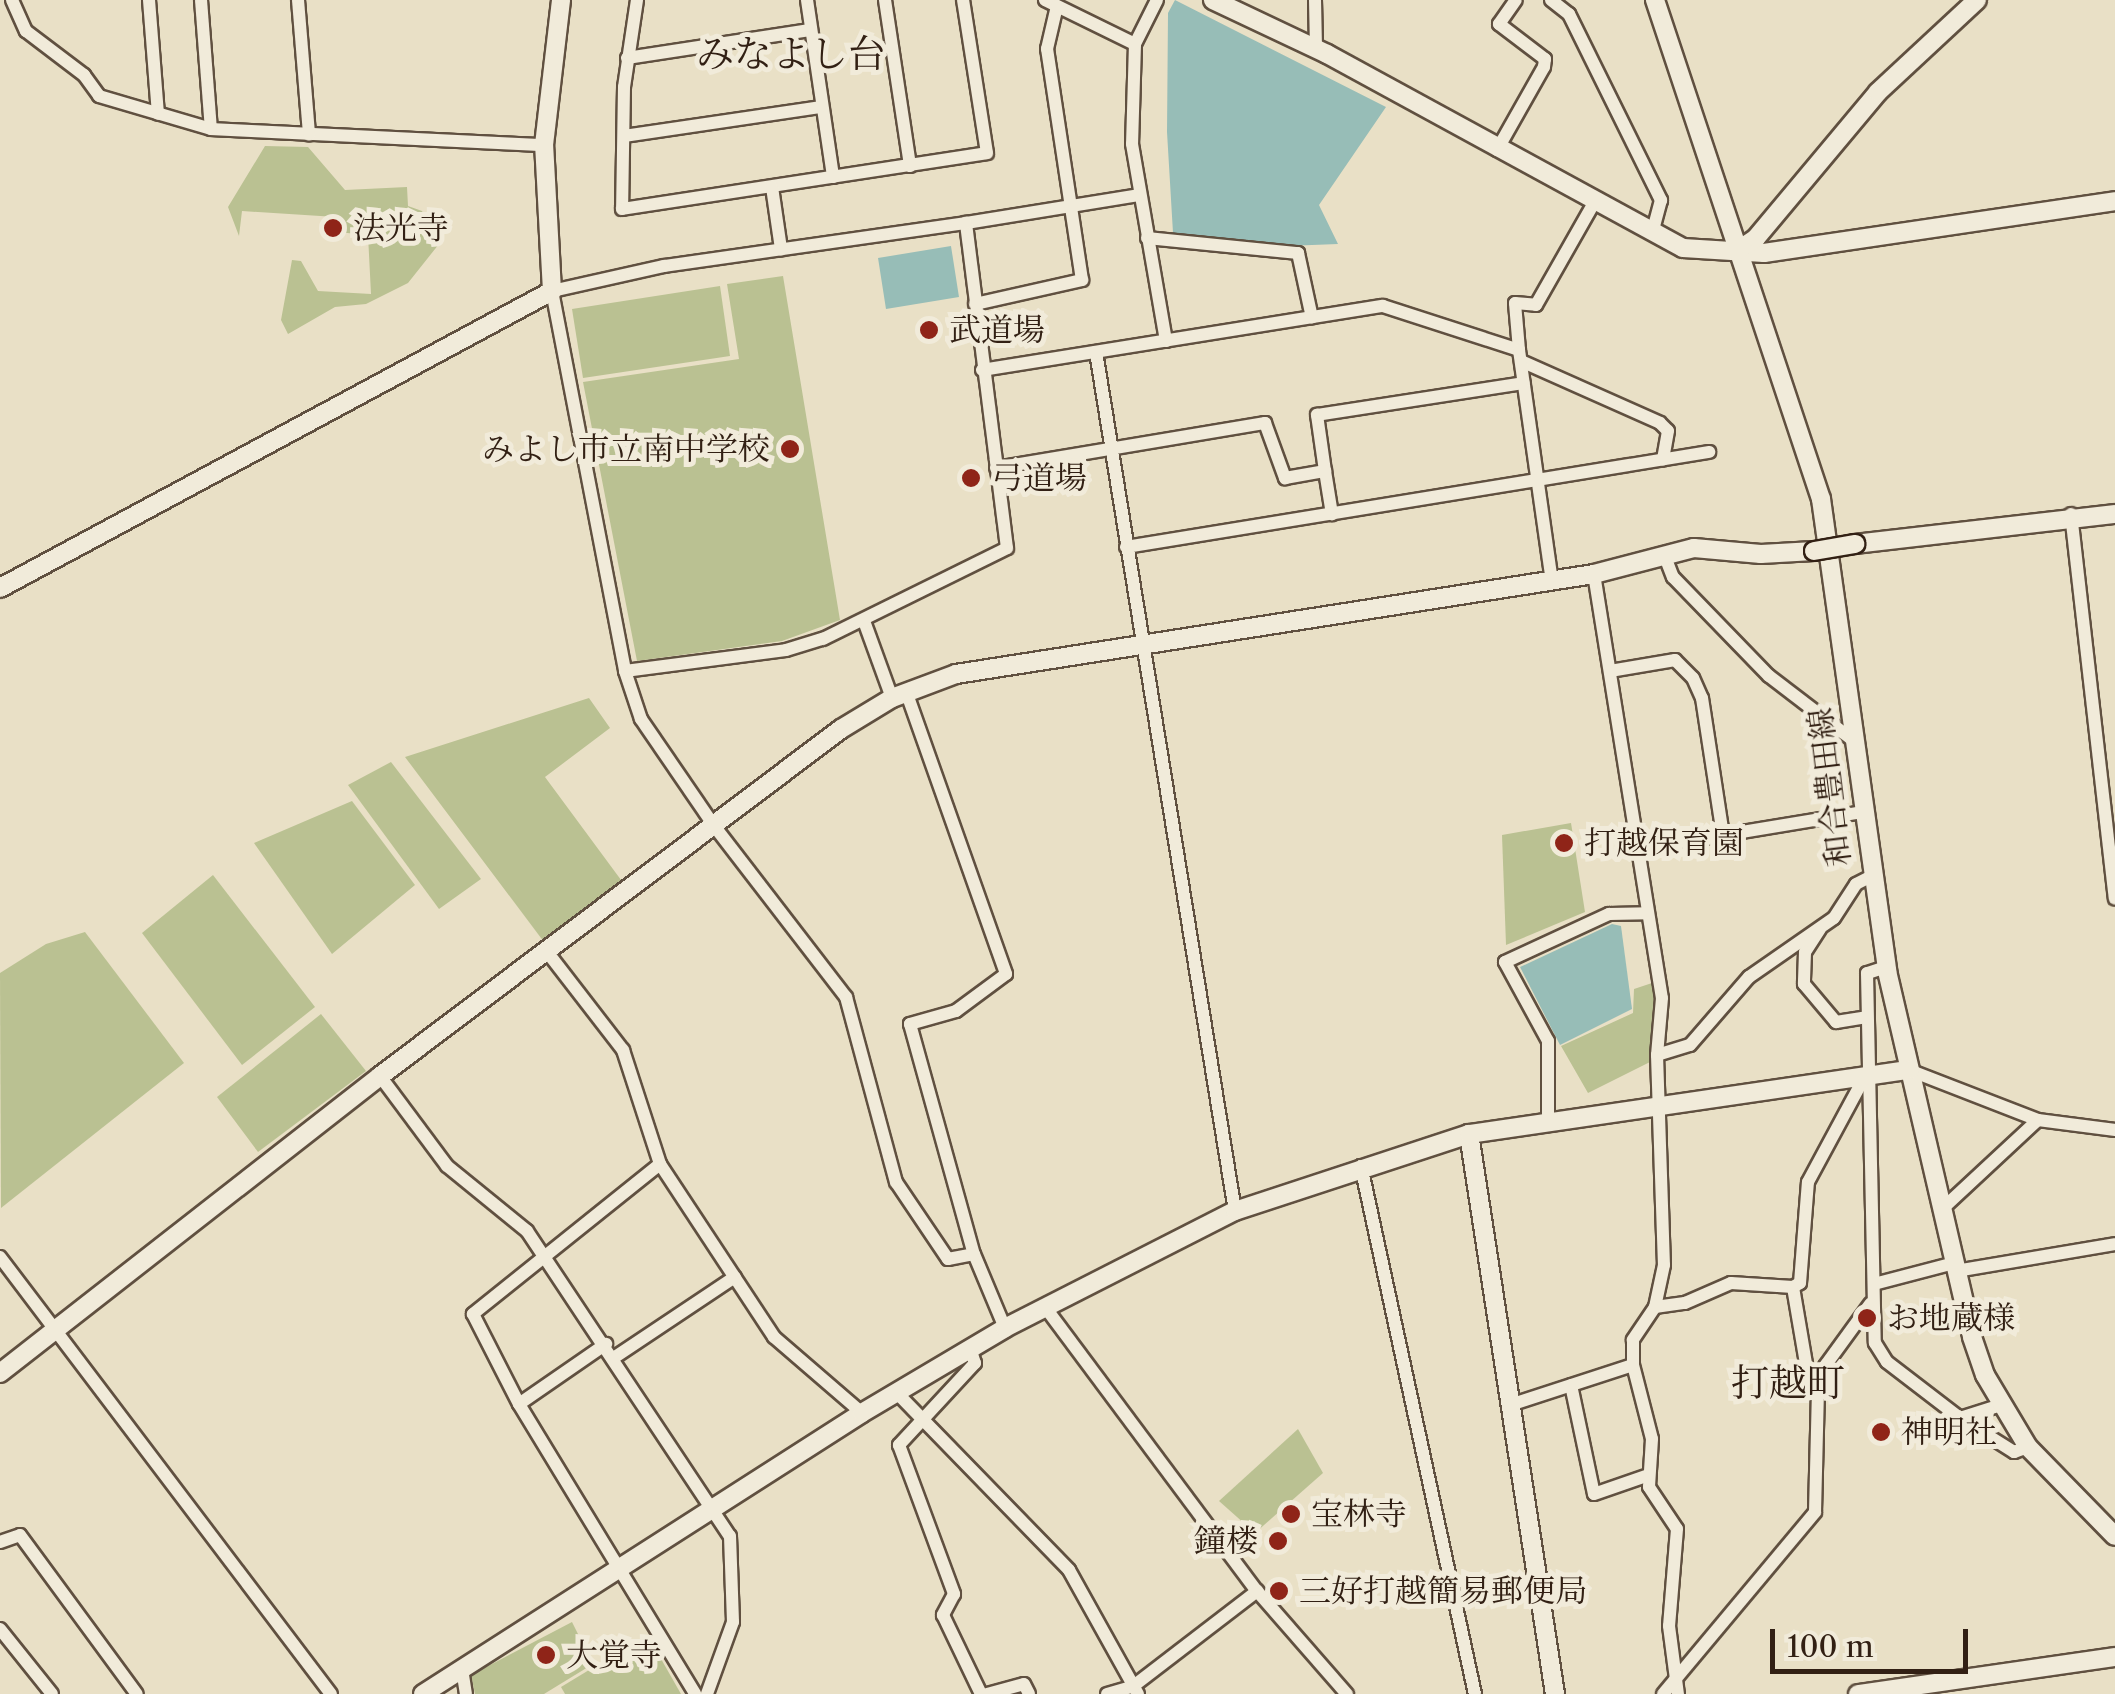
<!DOCTYPE html>
<html>
<head>
<meta charset="utf-8">
<style>
  body { margin:0 }
  #map { position:relative; width:2115px; height:1694px; overflow:hidden; background:#e9e0c6; font-family:"Libre Caslon Text","Noto Serif JP",serif }
  div>[style] { position:absolute }
  [style*='--x'] { left:calc(var(--x)*1px); top:calc(var(--y)*1px); width:calc(var(--w)*1px); rotate:calc(var(--a)*1deg) }
  .green>* { inset:0; background:#bac192 }
  .water>* { inset:0; background:#97bdb7 }
  .roads { filter:drop-shadow(2px 0 #605040) drop-shadow(-2px 0 #605040) drop-shadow(0 2px #605040) drop-shadow(0 -2px #605040) }
  .street>* { height:12px; margin:-6px; padding:0 6px; transform-origin:6px; border-radius:6px; background:#f1ebda }
  .secondary>* { height:18px; margin:-9px; padding:0 9px; transform-origin:9px; border-radius:9px; background:#f1ebda }
  .bridges { filter:drop-shadow(2px 0 #322014) drop-shadow(-2px 0 #322014) drop-shadow(0 2px #322014) drop-shadow(0 -2px #322014) }
  .secondary-bridge>* { height:18px; margin:-9px; padding:0 9px; transform-origin:9px; border-radius:9px; background:#f1ebda }
  .dots>* { width:28px; height:28px; translate:-50% -50%; box-sizing:border-box; border:5px solid #f1ebda; border-radius:50% }
  span { translate:-50% -50%; white-space:nowrap; text-align:center; line-height:1.15; -webkit-text-stroke:10px #f1ebda; paint-order:stroke }
  .poi-label { font-size:32px; color:#322014 }
  .left { translate:0 -50%; text-align:left }
  .right { translate:-100% -50%; text-align:right }
  .street-label { font-size:32px; color:#322014 }
  .quarter-label { font-size:38px; color:#322014 }
  .scale { position:absolute; left:1770px; top:1629px; width:198px; height:45px; box-sizing:border-box; border:5px solid #322014; border-top:0; padding-left:12px; font-size:30px; line-height:35px; white-space:nowrap; color:#322014; -webkit-text-stroke:8px #f1ebda; paint-order:stroke }
</style>
</head>
<body>
<div id="map">
  <div class="green">
    <i style="clip-path:polygon(265px 146px,308px 147px,345px 190px,407px 187px,408px 206px,422px 211px,439px 244px,408px 283px,366px 304px,335px 307px,288px 334px,281px 320px,292px 260px,301px 261px,318px 291px,371px 294px,368px 235px,337px 232px,336px 217px,242px 211px,239px 236px,228px 207px)"></i>
    <i style="clip-path:polygon(783px 276px,840px 620px,782px 641px,637px 661px,583px 382px,739px 359px,727px 284px)"></i>
    <i style="clip-path:polygon(720px 286px,730px 356px,583px 378px,572px 309px)"></i>
    <i style="clip-path:polygon(589px 698px,610px 728px,545px 777px,624px 884px,544px 942px,405px 757px)"></i>
    <i style="clip-path:polygon(391px 762px,481px 879px,439px 909px,348px 785px)"></i>
    <i style="clip-path:polygon(352px 801px,415px 885px,332px 954px,254px 843px)"></i>
    <i style="clip-path:polygon(1571px 823px,1585px 912px,1506px 945px,1502px 835px)"></i>
    <i style="clip-path:polygon(213px 875px,315px 1007px,242px 1065px,142px 933px)"></i>
    <i style="clip-path:polygon(85px 932px,184px 1063px,1px 1208px,0 973px,46px 944px)"></i>
    <i style="clip-path:polygon(1655px 982px,1654px 1060px,1588px 1093px,1561px 1046px,1633px 1013px,1634px 989px)"></i>
    <i style="clip-path:polygon(321px 1014px,366px 1071px,258px 1152px,217px 1097px)"></i>
    <i style="clip-path:polygon(1298px 1429px,1323px 1473px,1255px 1533px,1219px 1501px)"></i>
    <i style="clip-path:polygon(572px 1622px,593px 1664px,544px 1694px,475px 1694px,471px 1675px)"></i>
    <i style="clip-path:polygon(656px 1650px,681px 1694px,565px 1694px,561px 1687px,594px 1667px)"></i>
  </div>
  <div class="water">
    <i style="clip-path:polygon(1175px 0,1386px 107px,1319px 205px,1338px 244px,1286px 246px,1173px 233px,1167px 132px,1168px 13px)"></i>
    <i style="clip-path:polygon(951px 246px,959px 297px,886px 309px,878px 258px)"></i>
    <i style="clip-path:polygon(1612px 924px,1621px 926px,1632px 1009px,1560px 1045px,1520px 967px)"></i>
  </div>
  <div class="roads">
    <div class="street">
      <i style="--x:12;--y:0;--w:34;--a:66"></i>
      <i style="--x:26;--y:31;--w:73;--a:37.2"></i>
      <i style="--x:84;--y:75;--w:26;--a:54"></i>
      <i style="--x:99;--y:96;--w:117;--a:16.4"></i>
      <i style="--x:211;--y:129;--w:333;--a:2.8"></i>
      <i style="--x:149;--y:0;--w:114;--a:85.5"></i>
      <i style="--x:201;--y:0;--w:129;--a:85.6"></i>
      <i style="--x:298;--y:0;--w:135;--a:85.3"></i>
      <i style="--x:637;--y:0;--w:88;--a:98.5"></i>
      <i style="--x:624;--y:87;--w:122;--a:90.9"></i>
      <i style="--x:622;--y:209;--w:369;--a:-8.7"></i>
      <i style="--x:987;--y:153;--w:155;--a:-98.9"></i>
      <i style="--x:807;--y:0;--w:179;--a:81.6"></i>
      <i style="--x:885;--y:0;--w:168;--a:81.4"></i>
      <i style="--x:1045;--y:0;--w:100;--a:26.1"></i>
      <i style="--x:1157;--y:0;--w:49;--a:116.6"></i>
      <i style="--x:1135;--y:44;--w:100;--a:91.7"></i>
      <i style="--x:1132;--y:144;--w:200;--a:80.2"></i>
      <i style="--x:1315;--y:0;--w:49;--a:88.8"></i>
      <i style="--x:1551;--y:0;--w:23;--a:38"></i>
      <i style="--x:1569;--y:14;--w:208;--a:63.7"></i>
      <i style="--x:1661;--y:200;--w:31;--a:105"></i>
      <i style="--x:627;--y:58;--w:185;--a:-8.7"></i>
      <i style="--x:624;--y:136;--w:198;--a:-8.4"></i>
      <i style="--x:1497;--y:150;--w:95;--a:-60.5"></i>
      <i style="--x:1544;--y:67;--w:8;--a:-83"></i>
      <i style="--x:1545;--y:59;--w:58;--a:-142.7"></i>
      <i style="--x:1499;--y:24;--w:29;--a:-55"></i>
      <i style="--x:772;--y:187;--w:63;--a:81.7"></i>
      <i style="--x:966;--y:223;--w:175;--a:-9.2"></i>
      <i style="--x:1147;--y:238;--w:152;--a:5.7"></i>
      <i style="--x:1298;--y:253;--w:66;--a:77.8"></i>
      <i style="--x:975;--y:304;--w:110;--a:-12.6"></i>
      <i style="--x:1082;--y:280;--w:234;--a:-98.6"></i>
      <i style="--x:1047;--y:49;--w:44;--a:-76.9"></i>
      <i style="--x:1519;--y:350;--w:47;--a:-94.9"></i>
      <i style="--x:1515;--y:303;--w:21;--a:5"></i>
      <i style="--x:1536;--y:305;--w:117;--a:-60.4"></i>
      <i style="--x:1096;--y:352;--w:870;--a:80.81"></i>
      <i style="--x:1521;--y:361;--w:152;--a:24"></i>
      <i style="--x:1660;--y:423;--w:11;--a:45"></i>
      <i style="--x:1668;--y:431;--w:29;--a:100"></i>
      <i style="--x:982;--y:370;--w:406;--a:-9.1"></i>
      <i style="--x:1383;--y:306;--w:143;--a:17.9"></i>
      <i style="--x:1519;--y:350;--w:233;--a:81.9"></i>
      <i style="--x:996;--y:468;--w:273;--a:-9.5"></i>
      <i style="--x:1265;--y:423;--w:59;--a:70"></i>
      <i style="--x:1285;--y:478;--w:41;--a:-9.9"></i>
      <i style="--x:1325;--y:471;--w:57;--a:-98.1"></i>
      <i style="--x:1317;--y:415;--w:209;--a:-8.8"></i>
      <i style="--x:1325;--y:471;--w:44;--a:80.8"></i>
      <i style="--x:2071;--y:514;--w:387;--a:83.5"></i>
      <i style="--x:1126;--y:547;--w:591;--a:-9.26"></i>
      <i style="--x:1664;--y:554;--w:25;--a:69"></i>
      <i style="--x:1673;--y:577;--w:138;--a:45.9"></i>
      <i style="--x:1769;--y:676;--w:107;--a:37.4"></i>
      <i style="--x:1594;--y:574;--w:429;--a:80.9"></i>
      <i style="--x:1662;--y:998;--w:57;--a:95"></i>
      <i style="--x:1657;--y:1055;--w:210;--a:88.1"></i>
      <i style="--x:1664;--y:1265;--w:43;--a:102.1"></i>
      <i style="--x:1655;--y:1307;--w:40;--a:124"></i>
      <i style="--x:1633;--y:1340;--w:25;--a:90"></i>
      <i style="--x:1633;--y:1365;--w:76;--a:75.6"></i>
      <i style="--x:1652;--y:1439;--w:48;--a:93.6"></i>
      <i style="--x:1649;--y:1487;--w:50;--a:56.3"></i>
      <i style="--x:1677;--y:1529;--w:97;--a:94.7"></i>
      <i style="--x:1669;--y:1626;--w:69;--a:82.5"></i>
      <i style="--x:864;--y:621;--w:82;--a:70"></i>
      <i style="--x:625;--y:671;--w:162;--a:-7.4"></i>
      <i style="--x:786;--y:650;--w:39;--a:-17"></i>
      <i style="--x:823;--y:639;--w:205;--a:-26.3"></i>
      <i style="--x:1007;--y:548;--w:328;--a:-97.2"></i>
      <i style="--x:966;--y:223;--w:305;--a:171.9"></i>
      <i style="--x:664;--y:266;--w:115;--a:167.4"></i>
      <i style="--x:552;--y:291;--w:387;--a:79.1"></i>
      <i style="--x:625;--y:671;--w:51;--a:71.6"></i>
      <i style="--x:641;--y:719;--w:131;--a:55.6"></i>
      <i style="--x:715;--y:827;--w:215;--a:52.4"></i>
      <i style="--x:846;--y:997;--w:192;--a:74.9"></i>
      <i style="--x:896;--y:1182;--w:93;--a:56"></i>
      <i style="--x:948;--y:1259;--w:26;--a:-11"></i>
      <i style="--x:974;--y:1254;--w:80;--a:67.3"></i>
      <i style="--x:1610;--y:671;--w:66;--a:-9.6"></i>
      <i style="--x:1675;--y:660;--w:25;--a:45"></i>
      <i style="--x:1693;--y:678;--w:22;--a:66"></i>
      <i style="--x:1702;--y:698;--w:139;--a:81.3"></i>
      <i style="--x:907;--y:694;--w:297;--a:70.5"></i>
      <i style="--x:1006;--y:974;--w:62;--a:143.5"></i>
      <i style="--x:956;--y:1011;--w:48;--a:164.2"></i>
      <i style="--x:910;--y:1024;--w:239;--a:74.5"></i>
      <i style="--x:1639;--y:849;--w:226;--a:-9.4"></i>
      <i style="--x:1820;--y:929;--w:27;--a:123"></i>
      <i style="--x:1805;--y:952;--w:32;--a:92"></i>
      <i style="--x:1804;--y:984;--w:50;--a:49.9"></i>
      <i style="--x:1836;--y:1022;--w:31;--a:-9"></i>
      <i style="--x:548;--y:953;--w:123;--a:52.3"></i>
      <i style="--x:623;--y:1050;--w:120;--a:72"></i>
      <i style="--x:660;--y:1164;--w:207;--a:56.6"></i>
      <i style="--x:774;--y:1337;--w:116;--a:40.8"></i>
      <i style="--x:1886;--y:967;--w:20;--a:162"></i>
      <i style="--x:1867;--y:973;--w:370;--a:88.8"></i>
      <i style="--x:1875;--y:1343;--w:22;--a:58"></i>
      <i style="--x:1887;--y:1362;--w:92;--a:37.5"></i>
      <i style="--x:1960;--y:1418;--w:64;--a:32.2"></i>
      <i style="--x:2014;--y:1452;--w:15;--a:-20"></i>
      <i style="--x:1657;--y:1055;--w:34;--a:-17"></i>
      <i style="--x:1690;--y:1045;--w:90;--a:-49.1"></i>
      <i style="--x:1749;--y:977;--w:103;--a:-34.8"></i>
      <i style="--x:1834;--y:918;--w:40;--a:-57.1"></i>
      <i style="--x:1856;--y:884;--w:16;--a:-27"></i>
      <i style="--x:1909;--y:1070;--w:138;--a:21.2"></i>
      <i style="--x:2038;--y:1120;--w:78;--a:7.4"></i>
      <i style="--x:380;--y:1076;--w:112;--a:53.3"></i>
      <i style="--x:447;--y:1166;--w:103;--a:39.1"></i>
      <i style="--x:527;--y:1231;--w:366;--a:56.4"></i>
      <i style="--x:730;--y:1536;--w:86;--a:88"></i>
      <i style="--x:733;--y:1622;--w:77;--a:109.9"></i>
      <i style="--x:1548;--y:1120;--w:79;--a:-90"></i>
      <i style="--x:1548;--y:1041;--w:90;--a:-118.6"></i>
      <i style="--x:1505;--y:962;--w:115;--a:-24.8"></i>
      <i style="--x:1609;--y:914;--w:39;--a:-1"></i>
      <i style="--x:660;--y:1164;--w:240;--a:141.3"></i>
      <i style="--x:473;--y:1314;--w:101;--a:62.9"></i>
      <i style="--x:519;--y:1404;--w:339;--a:58.7"></i>
      <i style="--x:1361;--y:1166;--w:540;--a:77.82"></i>
      <i style="--x:1941;--y:1210;--w:132;--a:-42.9"></i>
      <i style="--x:0;--y:1257;--w:548;--a:52.86"></i>
      <i style="--x:1956;--y:1271;--w:161;--a:-9.6"></i>
      <i style="--x:1874;--y:1284;--w:83;--a:-14.7"></i>
      <i style="--x:1045;--y:1307;--w:354;--a:53.3"></i>
      <i style="--x:1257;--y:1591;--w:137;--a:48.9"></i>
      <i style="--x:1655;--y:1307;--w:30;--a:-8"></i>
      <i style="--x:1685;--y:1303;--w:50;--a:-23.5"></i>
      <i style="--x:1731;--y:1283;--w:62;--a:3.7"></i>
      <i style="--x:970;--y:1348;--w:16;--a:72"></i>
      <i style="--x:975;--y:1363;--w:112;--a:132.8"></i>
      <i style="--x:899;--y:1445;--w:159;--a:69.7"></i>
      <i style="--x:954;--y:1594;--w:24;--a:118"></i>
      <i style="--x:943;--y:1615;--w:88;--a:64.3"></i>
      <i style="--x:615;--y:1357;--w:144;--a:-33.7"></i>
      <i style="--x:1571;--y:1385;--w:111;--a:78.1"></i>
      <i style="--x:1594;--y:1494;--w:55;--a:-19.1"></i>
      <i style="--x:1818;--y:1388;--w:11;--a:-142"></i>
      <i style="--x:1809;--y:1381;--w:95;--a:-99.7"></i>
      <i style="--x:1793;--y:1287;--w:8;--a:-30"></i>
      <i style="--x:1800;--y:1283;--w:101;--a:-85.5"></i>
      <i style="--x:1808;--y:1182;--w:116;--a:-61.7"></i>
      <i style="--x:896;--y:1392;--w:248;--a:45.8"></i>
      <i style="--x:1069;--y:1570;--w:142;--a:60.9"></i>
      <i style="--x:519;--y:1404;--w:106;--a:-34.6"></i>
      <i style="--x:1513;--y:1404;--w:126;--a:-18"></i>
      <i style="--x:1960;--y:1418;--w:43;--a:-17.6"></i>
      <i style="--x:0;--y:1542;--w:21;--a:-19"></i>
      <i style="--x:20;--y:1535;--w:197;--a:53.7"></i>
      <i style="--x:0;--y:1629;--w:83;--a:51.3"></i>
      <i style="--x:462;--y:1669;--w:25;--a:81"></i>
      <i style="--x:987;--y:1694;--w:38;--a:-15"></i>
      <i style="--x:1024;--y:1684;--w:11;--a:63"></i>
      <i style="--x:1107;--y:1694;--w:26;--a:-16"></i>
      <i style="--x:1132;--y:1687;--w:158;--a:-37.5"></i>
      <i style="--x:1663;--y:1694;--w:237;--a:-50.1"></i>
      <i style="--x:1815;--y:1512;--w:124;--a:-88.6"></i>
      <i style="--x:1818;--y:1388;--w:23;--a:-72"></i>
      <i style="--x:1825;--y:1366;--w:77;--a:-54"></i>
    </div>
    <div class="secondary">
      <i style="--x:1213;--y:0;--w:126;--a:25.3"></i>
      <i style="--x:1327;--y:54;--w:405;--a:28.6"></i>
      <i style="--x:1683;--y:248;--w:81;--a:3.5"></i>
      <i style="--x:1764;--y:253;--w:355;--a:-8.4"></i>
      <i style="--x:1655;--y:0;--w:526;--a:71.6"></i>
      <i style="--x:1821;--y:499;--w:477;--a:82"></i>
      <i style="--x:1887;--y:971;--w:376;--a:76.9"></i>
      <i style="--x:1972;--y:1337;--w:40;--a:71.1"></i>
      <i style="--x:1985;--y:1375;--w:84;--a:59.2"></i>
      <i style="--x:2028;--y:1447;--w:124;--a:45.7"></i>
      <i style="--x:1737;--y:251;--w:23;--a:-34"></i>
      <i style="--x:1756;--y:238;--w:190;--a:-50.1"></i>
      <i style="--x:1878;--y:92;--w:135;--a:-42.9"></i>
      <i style="--x:1855;--y:544;--w:262;--a:-6.6"></i>
      <i style="--x:0;--y:588;--w:627;--a:-28.28"></i>
      <i style="--x:552;--y:291;--w:146;--a:-93.1"></i>
      <i style="--x:544;--y:145;--w:146;--a:-83.3"></i>
      <i style="--x:1469;--y:1134;--w:567;--a:81.27"></i>
      <i style="--x:0;--y:1373;--w:482;--a:-38"></i>
      <i style="--x:380;--y:1076;--w:577;--a:-36.97"></i>
      <i style="--x:841;--y:729;--w:60;--a:-31.3"></i>
      <i style="--x:892;--y:698;--w:68;--a:-20.6"></i>
      <i style="--x:956;--y:674;--w:646;--a:-8.91"></i>
      <i style="--x:1594;--y:574;--w:103;--a:-14.6"></i>
      <i style="--x:1694;--y:548;--w:67;--a:5.1"></i>
      <i style="--x:1761;--y:554;--w:53;--a:-3.2"></i>
      <i style="--x:423;--y:1694;--w:521;--a:-32.62"></i>
      <i style="--x:862;--y:1413;--w:166;--a:-30.7"></i>
      <i style="--x:1005;--y:1328;--w:258;--a:-27"></i>
      <i style="--x:1235;--y:1211;--w:246;--a:-18.2"></i>
      <i style="--x:1469;--y:1134;--w:445;--a:-8.3"></i>
      <i style="--x:1858;--y:1694;--w:260;--a:-8.2"></i>
    </div>
  </div>
  <div class="bridges">
    <div class="secondary-bridge">
      <i style="--x:1814;--y:551;--w:42;--a:-9.7"></i>
    </div>
  </div>
  <div class="dots">
    <i style="left:333px;top:228px;background:#8f2418"></i>
    <i style="left:929px;top:330px;background:#8f2418"></i>
    <i style="left:790px;top:449px;background:#8f2418"></i>
    <i style="left:971px;top:478px;background:#8f2418"></i>
    <i style="left:1564px;top:843px;background:#8f2418"></i>
    <i style="left:1867px;top:1318px;background:#8f2418"></i>
    <i style="left:1881px;top:1432px;background:#8f2418"></i>
    <i style="left:1291px;top:1514px;background:#8f2418"></i>
    <i style="left:1278px;top:1541px;background:#8f2418"></i>
    <i style="left:1279px;top:1591px;background:#8f2418"></i>
    <i style="left:546px;top:1655px;background:#8f2418"></i>
  </div>
  <div class="poi-label">
    <span class="left" style="left:353px;top:228px">法光寺</span>
    <span class="left" style="left:949px;top:330px">武道場</span>
    <span class="right" style="left:770px;top:449px">みよし市立南中学校</span>
    <span class="left" style="left:991px;top:478px">弓道場</span>
    <span class="left" style="left:1584px;top:843px">打越保育園</span>
    <span class="left" style="left:1887px;top:1318px">お地蔵様</span>
    <span class="left" style="left:1901px;top:1432px">神明社</span>
    <span class="left" style="left:1311px;top:1514px">宝林寺</span>
    <span class="right" style="left:1258px;top:1541px">鐘楼</span>
    <span class="left" style="left:1299px;top:1591px">三好打越簡易郵便局</span>
    <span class="left" style="left:566px;top:1655px">大覚寺</span>
  </div>
  <div class="street-label">
    <span style="left:1830px;top:787px;rotate:-97deg">和合豊田線</span>
  </div>
  <div class="quarter-label">
    <span style="left:791px;top:54px">みなよし台</span>
    <span style="left:1788px;top:1383px">打越町</span>
  </div>
  <div class="scale">100 m</div>
</div>
</body>
</html>
